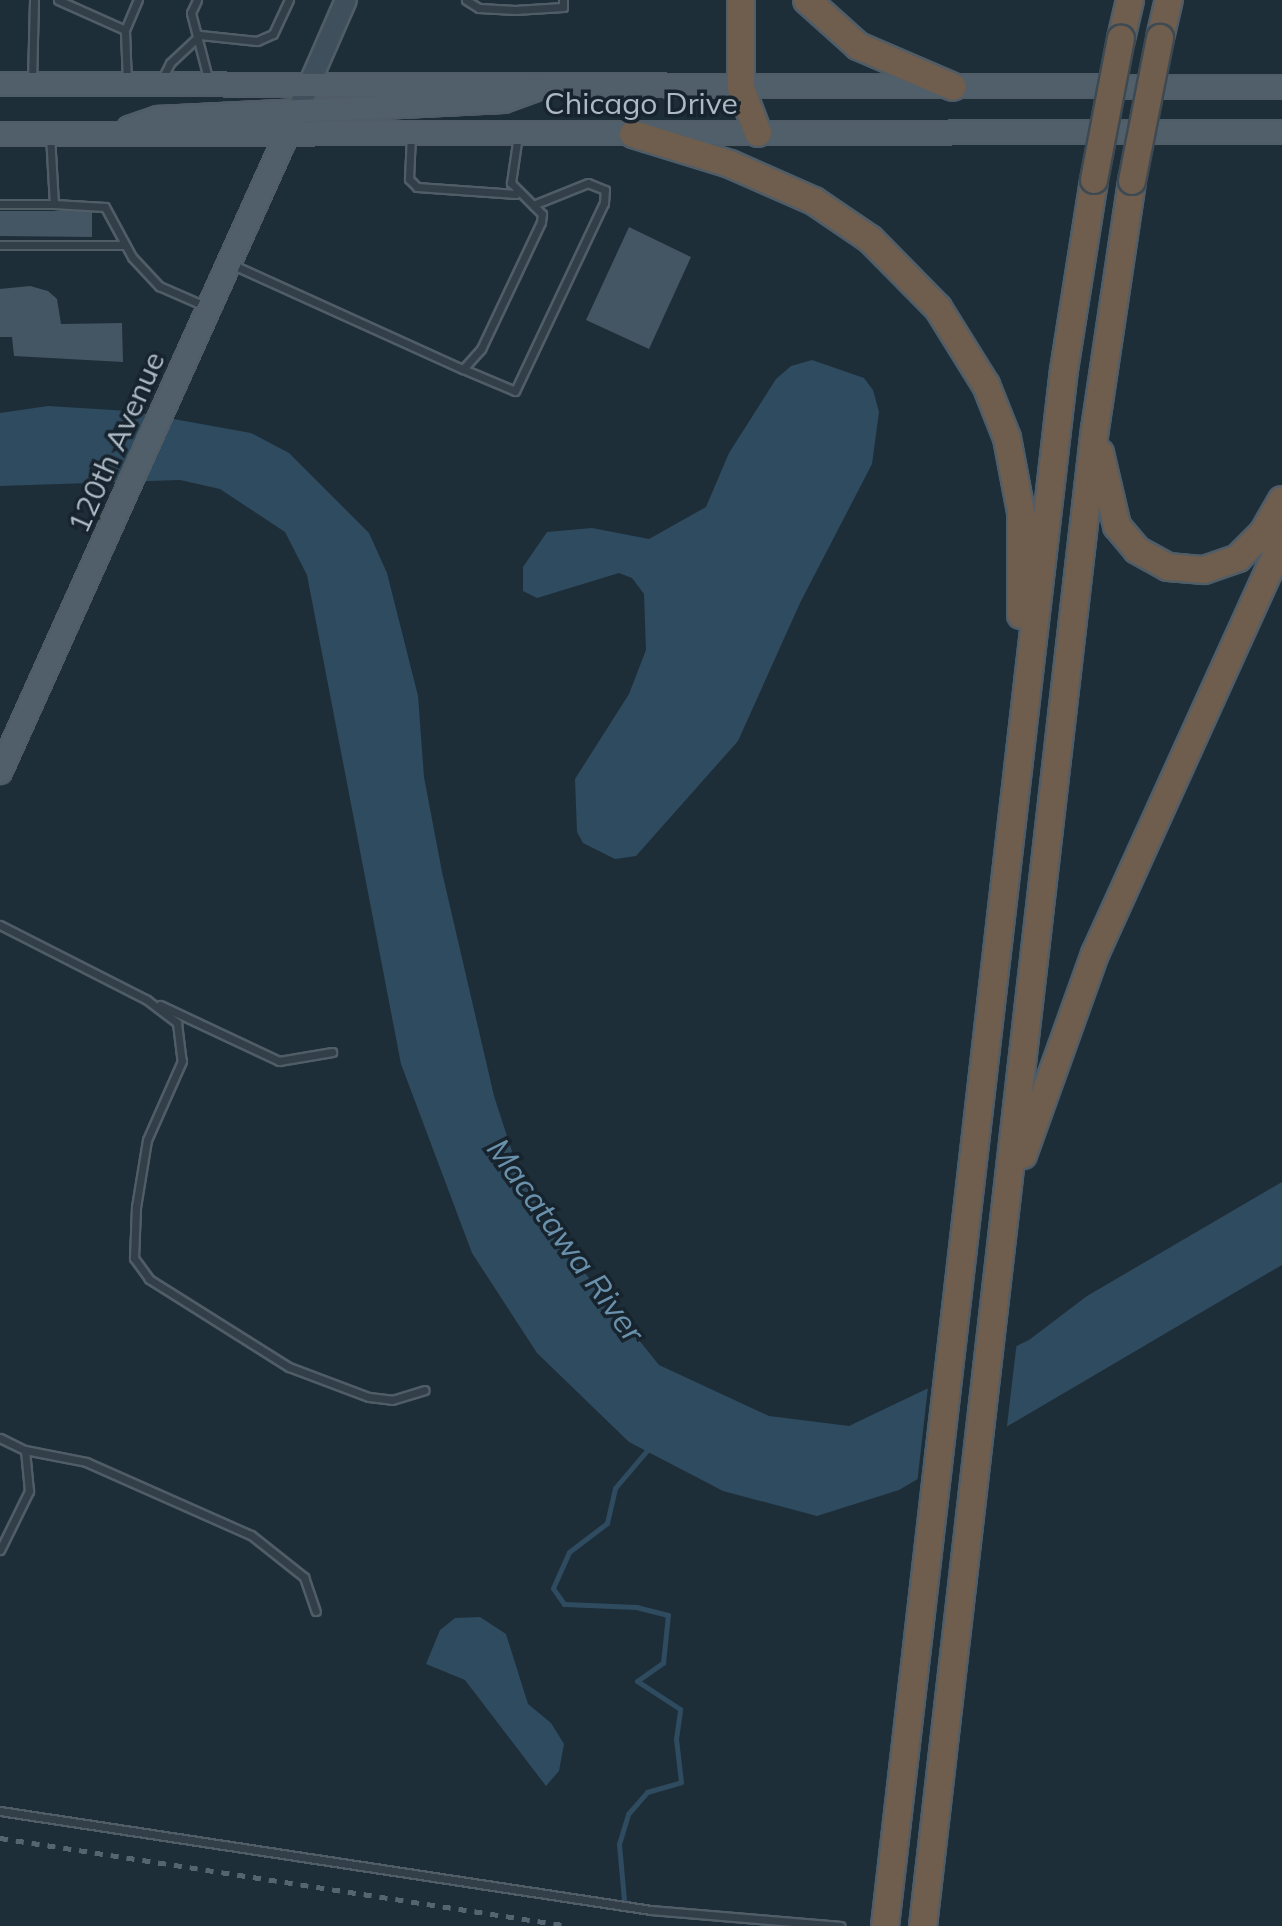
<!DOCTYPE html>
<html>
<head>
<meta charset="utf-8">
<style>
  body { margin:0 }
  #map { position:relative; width:1282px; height:1926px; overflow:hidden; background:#1e2e38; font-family:Mulish,sans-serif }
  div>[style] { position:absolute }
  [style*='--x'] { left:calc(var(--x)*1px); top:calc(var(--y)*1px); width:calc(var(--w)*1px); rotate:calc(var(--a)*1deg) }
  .water>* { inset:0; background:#2f4b5f }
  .pier>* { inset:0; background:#1e2e38 }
  .stream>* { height:5px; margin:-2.5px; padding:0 2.5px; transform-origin:2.5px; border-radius:2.5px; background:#2f4b5f }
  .building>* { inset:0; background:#445663 }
  .roads { filter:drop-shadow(2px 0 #505d67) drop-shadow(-2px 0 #505d67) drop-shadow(0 2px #505d67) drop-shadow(0 -2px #505d67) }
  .service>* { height:7px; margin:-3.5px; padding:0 3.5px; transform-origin:3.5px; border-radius:3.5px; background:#323f49 }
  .secondary>* { height:20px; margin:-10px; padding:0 10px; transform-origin:10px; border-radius:10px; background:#404f5c }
  .primary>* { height:22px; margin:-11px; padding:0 11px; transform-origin:11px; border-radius:11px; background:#505f69 }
  .motorway>* { height:26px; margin:-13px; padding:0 13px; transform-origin:13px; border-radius:13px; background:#6f5d4e }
  .rail>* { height:5px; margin-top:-2.5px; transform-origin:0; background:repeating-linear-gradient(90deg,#546470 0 8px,transparent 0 16px) }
  .bridges { filter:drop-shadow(2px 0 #3d4a53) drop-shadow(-2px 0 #3d4a53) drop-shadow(0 2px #3d4a53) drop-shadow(0 -2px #3d4a53) }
  .motorway-bridge>* { height:26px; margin:-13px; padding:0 13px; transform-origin:13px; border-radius:13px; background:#6f5d4e }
  span { translate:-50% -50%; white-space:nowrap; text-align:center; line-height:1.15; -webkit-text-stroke:7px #18242d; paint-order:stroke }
  .street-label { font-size:30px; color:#acbac6 }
  .water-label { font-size:32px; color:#6a91ac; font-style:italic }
</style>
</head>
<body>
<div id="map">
  <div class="water">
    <i style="clip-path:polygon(812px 360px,864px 378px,873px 390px,879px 412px,872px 464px,800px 603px,738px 741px,636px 856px,615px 859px,583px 843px,577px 832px,575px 779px,629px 694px,646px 650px,644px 594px,632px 578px,619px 573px,537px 598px,523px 591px,523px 567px,547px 532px,592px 528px,649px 539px,706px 507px,729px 453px,776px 379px,791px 366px)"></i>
    <i style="clip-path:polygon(48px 406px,129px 411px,251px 433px,289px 453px,369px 533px,387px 573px,418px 696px,424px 777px,442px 872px,494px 1096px,520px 1176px,564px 1247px,659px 1365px,769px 1416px,849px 1426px,1029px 1340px,1087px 1296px,1282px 1182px,1282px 1265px,899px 1490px,817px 1516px,723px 1491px,629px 1442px,537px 1353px,472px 1253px,401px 1064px,307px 575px,285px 532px,220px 489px,180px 480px,0 486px,0 413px)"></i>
    <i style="clip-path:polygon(480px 1617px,506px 1634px,528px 1704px,551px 1723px,564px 1744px,559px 1771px,546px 1786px,465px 1680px,426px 1664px,440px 1630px,455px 1618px)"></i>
  </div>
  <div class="pier">
    <i style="clip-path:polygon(1017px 1341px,1006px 1434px,917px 1484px,928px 1387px)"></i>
  </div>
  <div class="stream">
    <i style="--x:624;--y:1900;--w:56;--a:-95.1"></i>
    <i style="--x:619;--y:1844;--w:31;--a:-73"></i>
    <i style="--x:628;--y:1814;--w:29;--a:-49"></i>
    <i style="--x:647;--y:1792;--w:35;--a:-16"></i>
    <i style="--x:681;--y:1782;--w:43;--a:-96.6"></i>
    <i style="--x:676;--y:1739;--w:30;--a:-82"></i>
    <i style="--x:680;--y:1709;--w:51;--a:-146.9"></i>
    <i style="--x:637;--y:1681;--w:32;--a:-35"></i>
    <i style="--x:663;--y:1663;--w:48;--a:-84.1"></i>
    <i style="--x:668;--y:1615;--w:32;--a:-166"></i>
    <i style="--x:637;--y:1607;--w:73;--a:-177.6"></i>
    <i style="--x:564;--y:1604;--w:19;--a:-125"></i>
    <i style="--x:553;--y:1588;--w:39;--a:-66"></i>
    <i style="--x:569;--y:1552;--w:48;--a:-37.3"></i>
    <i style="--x:607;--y:1523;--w:36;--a:-77"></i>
    <i style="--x:615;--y:1488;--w:52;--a:-49.6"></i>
  </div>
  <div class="building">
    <i style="clip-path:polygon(0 211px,92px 211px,92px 237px,0 236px)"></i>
    <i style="clip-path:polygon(629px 227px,691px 257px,649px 349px,586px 320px)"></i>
    <i style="clip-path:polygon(30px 286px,48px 291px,57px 299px,61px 324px,122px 323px,123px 362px,14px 356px,12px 337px,0 337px,0 289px)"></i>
  </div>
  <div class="roads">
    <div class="service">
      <i style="--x:58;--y:0;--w:73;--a:24.1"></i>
      <i style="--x:197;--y:0;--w:14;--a:115"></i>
      <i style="--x:191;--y:13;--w:71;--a:75.4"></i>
      <i style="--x:466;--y:0;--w:15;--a:32"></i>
      <i style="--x:479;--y:8;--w:36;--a:3"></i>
      <i style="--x:515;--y:10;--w:48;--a:-3.6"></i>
      <i style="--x:563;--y:7;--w:7;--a:-90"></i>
      <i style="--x:161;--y:81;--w:20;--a:-63"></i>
      <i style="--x:170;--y:63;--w:41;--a:-43"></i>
      <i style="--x:200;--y:35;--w:57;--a:6"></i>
      <i style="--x:257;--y:41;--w:17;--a:-24"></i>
      <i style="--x:273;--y:34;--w:38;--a:-65"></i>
      <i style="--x:32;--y:82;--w:82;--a:-88.6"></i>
      <i style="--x:127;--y:83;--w:53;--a:-92.2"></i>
      <i style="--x:125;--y:30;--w:33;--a:-67"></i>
      <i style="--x:50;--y:135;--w:69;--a:86.7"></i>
      <i style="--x:54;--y:204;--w:51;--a:3.4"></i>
      <i style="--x:105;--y:207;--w:57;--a:61.6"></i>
      <i style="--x:132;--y:257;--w:40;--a:47"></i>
      <i style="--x:159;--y:286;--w:50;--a:23.5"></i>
      <i style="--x:411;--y:135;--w:44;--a:92.6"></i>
      <i style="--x:409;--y:179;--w:11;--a:45"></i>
      <i style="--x:417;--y:187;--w:99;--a:4"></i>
      <i style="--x:0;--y:204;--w:54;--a:0"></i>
      <i style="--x:0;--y:245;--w:125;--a:0"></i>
      <i style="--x:231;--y:264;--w:255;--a:24.4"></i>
      <i style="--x:463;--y:369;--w:27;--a:-48"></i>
      <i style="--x:481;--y:349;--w:140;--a:-64.7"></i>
      <i style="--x:541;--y:222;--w:8;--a:-83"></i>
      <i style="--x:542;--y:214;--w:44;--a:-135"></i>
      <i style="--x:511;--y:183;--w:49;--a:-81.7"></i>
      <i style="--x:463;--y:369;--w:56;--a:22.9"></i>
      <i style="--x:515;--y:391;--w:208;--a:-64.7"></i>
      <i style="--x:604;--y:203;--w:13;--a:-86"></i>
      <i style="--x:605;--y:190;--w:18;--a:-158"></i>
      <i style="--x:588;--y:183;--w:59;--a:158.2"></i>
      <i style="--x:0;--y:925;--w:165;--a:27"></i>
      <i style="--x:147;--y:1000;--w:38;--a:37"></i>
      <i style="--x:177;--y:1023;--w:38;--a:83"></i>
      <i style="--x:182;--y:1061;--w:86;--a:113.9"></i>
      <i style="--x:147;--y:1140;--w:68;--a:99.3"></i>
      <i style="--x:136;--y:1207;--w:51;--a:92.2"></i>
      <i style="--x:134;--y:1258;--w:26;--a:54"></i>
      <i style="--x:149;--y:1279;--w:165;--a:32.2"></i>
      <i style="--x:289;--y:1367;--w:85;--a:20.6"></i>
      <i style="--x:369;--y:1397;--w:23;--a:7"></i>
      <i style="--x:392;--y:1400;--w:34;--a:-17"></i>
      <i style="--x:160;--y:1005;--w:132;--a:25.2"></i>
      <i style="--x:279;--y:1061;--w:54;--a:-9.6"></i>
      <i style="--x:0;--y:1438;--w:28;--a:26"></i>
      <i style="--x:25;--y:1450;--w:62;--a:11.1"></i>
      <i style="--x:86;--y:1462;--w:180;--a:23.9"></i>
      <i style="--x:251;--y:1535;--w:68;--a:38.4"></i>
      <i style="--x:304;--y:1577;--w:36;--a:71"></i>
      <i style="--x:0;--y:1550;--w:66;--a:-63.8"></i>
      <i style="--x:29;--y:1491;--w:41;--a:-95.6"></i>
      <i style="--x:0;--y:1811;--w:658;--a:8.65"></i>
      <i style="--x:651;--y:1910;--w:190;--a:4.8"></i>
    </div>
    <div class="secondary">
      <i style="--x:297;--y:112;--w:122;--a:-66.4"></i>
    </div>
    <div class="primary">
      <i style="--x:0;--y:84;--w:1282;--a:0.13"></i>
      <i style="--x:129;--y:128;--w:31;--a:-19"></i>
      <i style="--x:158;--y:118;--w:346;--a:-2.8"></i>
      <i style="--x:504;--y:101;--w:33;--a:-20"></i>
      <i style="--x:0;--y:134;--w:1282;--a:-0.09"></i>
      <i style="--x:0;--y:772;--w:724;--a:-65.77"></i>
    </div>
    <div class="motorway">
      <i style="--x:741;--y:0;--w:88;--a:90"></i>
      <i style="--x:741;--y:88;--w:48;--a:69.3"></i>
      <i style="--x:807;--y:0;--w:69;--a:42"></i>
      <i style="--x:858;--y:46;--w:103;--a:23.3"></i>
      <i style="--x:1160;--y:38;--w:39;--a:-77"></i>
      <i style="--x:1121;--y:39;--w:40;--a:-77"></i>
      <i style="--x:633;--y:134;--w:102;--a:17.2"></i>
      <i style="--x:730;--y:164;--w:92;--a:23.8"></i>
      <i style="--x:814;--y:201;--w:68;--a:34.2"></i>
      <i style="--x:870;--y:239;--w:97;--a:45.4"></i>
      <i style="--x:938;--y:308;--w:91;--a:58.1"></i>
      <i style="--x:986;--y:385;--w:57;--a:68.4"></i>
      <i style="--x:1007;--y:438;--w:75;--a:79.3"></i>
      <i style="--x:1021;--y:512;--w:103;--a:90"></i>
      <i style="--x:1100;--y:453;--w:75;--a:76.9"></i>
      <i style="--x:1117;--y:526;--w:31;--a:50"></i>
      <i style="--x:1137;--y:550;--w:35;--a:29"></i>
      <i style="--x:1168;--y:567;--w:36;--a:5"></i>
      <i style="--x:1204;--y:570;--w:36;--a:-19"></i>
      <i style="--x:1238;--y:558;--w:35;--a:-45"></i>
      <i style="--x:1263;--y:533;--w:38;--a:-60"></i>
      <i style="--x:1023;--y:1155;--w:214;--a:-70.3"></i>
      <i style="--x:1095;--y:954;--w:453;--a:-65.6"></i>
      <i style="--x:885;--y:1926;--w:1566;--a:-83.44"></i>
      <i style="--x:1064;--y:370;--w:192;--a:-81"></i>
      <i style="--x:923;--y:1926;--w:1507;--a:-83.45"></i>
      <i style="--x:1095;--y:429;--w:251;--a:-81.5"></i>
    </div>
  </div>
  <div class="rail">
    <i style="--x:0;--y:1838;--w:576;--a:8.79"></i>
  </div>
  <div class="bridges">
    <div class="motorway-bridge">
      <i style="--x:1094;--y:180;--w:144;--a:-79.2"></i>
      <i style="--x:1132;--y:181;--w:146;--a:-78.9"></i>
    </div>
  </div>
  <div class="street-label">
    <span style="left:641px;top:103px">Chicago Drive</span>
    <span style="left:116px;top:442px;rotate:-66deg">120th Avenue</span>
  </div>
  <div class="water-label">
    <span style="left:566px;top:1240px;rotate:54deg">Macatawa River</span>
  </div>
</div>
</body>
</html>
